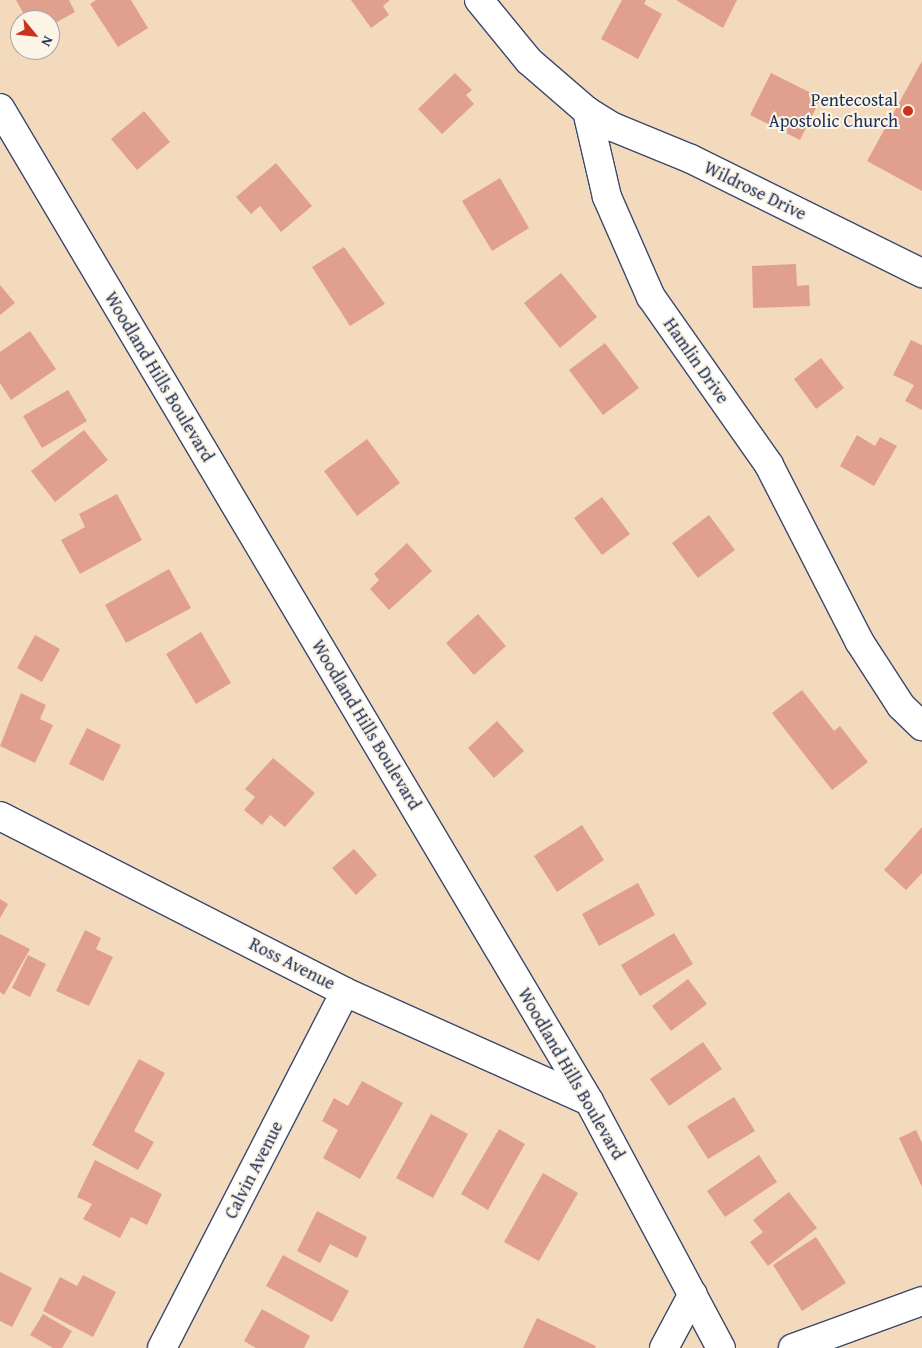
<!DOCTYPE html>
<html>
<head>
<meta charset="utf-8">
<style>
  body { margin:0 }
  #map { position:relative; width:922px; height:1348px; overflow:hidden; background:#f4dabd; font-family:"Gentium Book Plus",serif }
  div>[style] { position:absolute }
  [style*='--x'] { left:calc(var(--x)*1px); top:calc(var(--y)*1px); width:calc(var(--w)*1px); rotate:calc(var(--a)*1deg) }
  .building>* { inset:0; background:#e0a08d }
  .roads { filter:drop-shadow(1px 0 #3c496c) drop-shadow(-1px 0 #3c496c) drop-shadow(0 1px #3c496c) drop-shadow(0 -1px #3c496c) }
  .street>* { height:28px; margin:-14px; padding:0 14px; transform-origin:14px; border-radius:14px; background:#fff }
  .dots>* { width:14px; height:14px; translate:-50% -50%; box-sizing:border-box; border:2px solid #fcf5e5; border-radius:50% }
  span { translate:-50% -50%; white-space:nowrap; text-align:center; line-height:1.15; -webkit-text-stroke:4px #fcf5e5; paint-order:stroke }
  .poi-label { font-size:18px; color:#1b2f5e }
  .right { translate:-100% -50%; text-align:right }
  .street-label { font-size:18px; color:#1b2f5e }
  .north { position:absolute; left:10px; top:10px; width:50px; height:50px; box-sizing:border-box; background:#fcf5e5; border:1px solid #a2a6af; border-radius:50%; rotate:118deg; font-size:14px; font-weight:700; line-height:20px; text-align:center; color:#1b2f5e }
  .north::after { content:''; display:block; margin:auto; width:18px; height:22px; background:#c8321e; clip-path:polygon(50% 0,100% 100%,50% 72%,0 100%) }
</style>
</head>
<body>
<div id="map">
  <div class="building">
    <i style="clip-path:polygon(16px 0,69px 0,75px 12px,50px 26px,50px 20px,27px 20px)"></i>
    <i style="clip-path:polygon(96px 0,131px 0,148px 28px,118px 47px,90px 4px)"></i>
    <i style="clip-path:polygon(351px 0,390px 0,383px 6px,389px 15px,371px 28px)"></i>
    <i style="clip-path:polygon(622px 0,646px 0,644px 4px,662px 14px,638px 59px,601px 39px)"></i>
    <i style="clip-path:polygon(676px 0,737px 0,723px 28px)"></i>
    <i style="clip-path:polygon(922px 61px,922px 191px,867px 161px)"></i>
    <i style="clip-path:polygon(455px 73px,472px 90px,466px 95px,474px 104px,442px 134px,418px 109px)"></i>
    <i style="clip-path:polygon(771px 73px,821px 98px,800px 140px,750px 115px)"></i>
    <i style="clip-path:polygon(144px 111px,170px 142px,137px 170px,111px 139px)"></i>
    <i style="clip-path:polygon(276px 163px,312px 206px,281px 232px,260px 206px,251px 214px,236px 197px)"></i>
    <i style="clip-path:polygon(500px 178px,529px 228px,492px 251px,462px 201px)"></i>
    <i style="clip-path:polygon(344px 247px,385px 304px,350px 326px,312px 267px)"></i>
    <i style="clip-path:polygon(796px 264px,797px 286px,809px 285px,810px 306px,753px 308px,752px 266px)"></i>
    <i style="clip-path:polygon(561px 273px,597px 317px,560px 348px,524px 303px)"></i>
    <i style="clip-path:polygon(0 285px,15px 303px,0 315px)"></i>
    <i style="clip-path:polygon(30px 331px,56px 369px,11px 400px,0 383px,0 352px)"></i>
    <i style="clip-path:polygon(911px 340px,922px 345px,922px 410px,905px 401px,914px 385px,893px 375px)"></i>
    <i style="clip-path:polygon(605px 343px,639px 388px,603px 415px,569px 370px)"></i>
    <i style="clip-path:polygon(821px 358px,844px 388px,816px 409px,794px 379px)"></i>
    <i style="clip-path:polygon(68px 390px,87px 421px,42px 448px,23px 416px)"></i>
    <i style="clip-path:polygon(84px 430px,108px 460px,55px 502px,31px 471px)"></i>
    <i style="clip-path:polygon(857px 435px,875px 446px,880px 437px,897px 446px,874px 486px,840px 466px)"></i>
    <i style="clip-path:polygon(367px 439px,400px 483px,357px 516px,324px 471px)"></i>
    <i style="clip-path:polygon(117px 494px,142px 540px,80px 574px,61px 540px,85px 527px,79px 514px)"></i>
    <i style="clip-path:polygon(602px 497px,630px 534px,602px 555px,574px 518px)"></i>
    <i style="clip-path:polygon(709px 515px,735px 550px,698px 578px,672px 543px)"></i>
    <i style="clip-path:polygon(407px 543px,432px 571px,389px 610px,370px 589px,379px 580px,374px 574px)"></i>
    <i style="clip-path:polygon(169px 569px,191px 608px,126px 643px,105px 605px)"></i>
    <i style="clip-path:polygon(478px 614px,506px 646px,474px 675px,446px 643px)"></i>
    <i style="clip-path:polygon(201px 632px,231px 683px,196px 704px,166px 654px)"></i>
    <i style="clip-path:polygon(35px 635px,60px 649px,42px 682px,17px 668px)"></i>
    <i style="clip-path:polygon(802px 690px,834px 731px,840px 726px,868px 762px,832px 790px,772px 713px)"></i>
    <i style="clip-path:polygon(21px 693px,46px 705px,40px 719px,53px 725px,35px 763px,0 746px)"></i>
    <i style="clip-path:polygon(497px 721px,524px 751px,494px 778px,468px 748px)"></i>
    <i style="clip-path:polygon(87px 728px,121px 745px,103px 781px,69px 764px)"></i>
    <i style="clip-path:polygon(273px 758px,315px 793px,285px 827px,270px 815px,262px 825px,244px 810px,255px 797px,245px 789px)"></i>
    <i style="clip-path:polygon(582px 825px,604px 860px,557px 892px,534px 856px)"></i>
    <i style="clip-path:polygon(922px 827px,922px 873px,906px 890px,884px 870px)"></i>
    <i style="clip-path:polygon(354px 849px,377px 875px,356px 895px,332px 868px)"></i>
    <i style="clip-path:polygon(638px 883px,655px 915px,599px 946px,582px 914px)"></i>
    <i style="clip-path:polygon(0 899px,8px 904px,0 918px)"></i>
    <i style="clip-path:polygon(85px 930px,101px 938px,96px 949px,113px 957px,89px 1006px,56px 991px)"></i>
    <i style="clip-path:polygon(674px 933px,693px 964px,640px 996px,621px 965px)"></i>
    <i style="clip-path:polygon(0 934px,30px 949px,4px 995px,0 992px)"></i>
    <i style="clip-path:polygon(28px 955px,46px 964px,30px 997px,12px 988px)"></i>
    <i style="clip-path:polygon(688px 979px,707px 1004px,671px 1031px,652px 1006px)"></i>
    <i style="clip-path:polygon(703px 1042px,722px 1069px,669px 1106px,650px 1079px)"></i>
    <i style="clip-path:polygon(139px 1059px,165px 1073px,134px 1131px,154px 1142px,138px 1170px,92px 1145px)"></i>
    <i style="clip-path:polygon(362px 1081px,403px 1103px,360px 1179px,323px 1158px,338px 1130px,322px 1121px,334px 1098px,348px 1106px)"></i>
    <i style="clip-path:polygon(734px 1097px,755px 1131px,708px 1159px,687px 1126px)"></i>
    <i style="clip-path:polygon(431px 1114px,468px 1134px,433px 1198px,396px 1178px)"></i>
    <i style="clip-path:polygon(499px 1129px,525px 1144px,488px 1210px,461px 1194px)"></i>
    <i style="clip-path:polygon(916px 1130px,922px 1143px,922px 1187px,899px 1138px)"></i>
    <i style="clip-path:polygon(759px 1155px,777px 1182px,725px 1217px,707px 1191px)"></i>
    <i style="clip-path:polygon(95px 1160px,162px 1194px,147px 1225px,131px 1217px,120px 1238px,83px 1219px,92px 1204px,77px 1197px)"></i>
    <i style="clip-path:polygon(543px 1173px,578px 1193px,539px 1261px,504px 1242px)"></i>
    <i style="clip-path:polygon(789px 1192px,817px 1228px,768px 1266px,750px 1242px,763px 1232px,753px 1220px)"></i>
    <i style="clip-path:polygon(317px 1211px,367px 1237px,357px 1258px,330px 1244px,320px 1263px,297px 1251px)"></i>
    <i style="clip-path:polygon(816px 1237px,846px 1283px,802px 1311px,773px 1265px)"></i>
    <i style="clip-path:polygon(283px 1255px,349px 1291px,332px 1322px,266px 1286px)"></i>
    <i style="clip-path:polygon(0 1272px,32px 1288px,12px 1327px,0 1321px)"></i>
    <i style="clip-path:polygon(83px 1275px,116px 1292px,93px 1337px,43px 1311px,60px 1277px,77px 1286px)"></i>
    <i style="clip-path:polygon(262px 1309px,310px 1336px,304px 1348px,256px 1348px,244px 1341px)"></i>
    <i style="clip-path:polygon(43px 1314px,72px 1331px,62px 1348px,53px 1348px,30px 1335px)"></i>
    <i style="clip-path:polygon(537px 1318px,596px 1346px,595px 1348px,523px 1348px)"></i>
  </div>
  <div class="roads">
    <div class="street">
      <i style="--x:479;--y:0;--w:79;--a:50.7"></i>
      <i style="--x:529;--y:61;--w:77;--a:40.8"></i>
      <i style="--x:587;--y:111;--w:88;--a:76.9"></i>
      <i style="--x:607;--y:197;--w:109;--a:66.3"></i>
      <i style="--x:651;--y:297;--w:205;--a:54.9"></i>
      <i style="--x:769;--y:465;--w:198;--a:62.9"></i>
      <i style="--x:859;--y:641;--w:77;--a:57.1"></i>
      <i style="--x:901;--y:706;--w:29;--a:44"></i>
      <i style="--x:0;--y:108;--w:1155;--a:59.33"></i>
      <i style="--x:589;--y:1101;--w:280;--a:61.9"></i>
      <i style="--x:587;--y:111;--w:31;--a:32"></i>
      <i style="--x:613;--y:127;--w:84;--a:22.3"></i>
      <i style="--x:691;--y:159;--w:258;--a:26.3"></i>
      <i style="--x:0;--y:816;--w:387;--a:27"></i>
      <i style="--x:345;--y:992;--w:267;--a:24.1"></i>
      <i style="--x:162;--y:1348;--w:400;--a:-62.8"></i>
      <i style="--x:664;--y:1348;--w:61;--a:-61.8"></i>
      <i style="--x:793;--y:1348;--w:137;--a:-20"></i>
    </div>
  </div>
  <div class="dots">
    <i style="left:908px;top:111px;background:#c8321e"></i>
  </div>
  <div class="poi-label">
    <span class="right" style="left:898px;top:111px">Pentecostal<br>Apostolic Church</span>
  </div>
  <div class="street-label">
    <span style="left:755px;top:191px;rotate:26deg">Wildrose Drive</span>
    <span style="left:696px;top:361px;rotate:55deg">Hamlin Drive</span>
    <span style="left:159px;top:377px;rotate:59deg">Woodland Hills Boulevard</span>
    <span style="left:366px;top:725px;rotate:59deg">Woodland Hills Boulevard</span>
    <span style="left:292px;top:964px;rotate:27deg">Ross Avenue</span>
    <span style="left:571px;top:1074px;rotate:60deg">Woodland Hills Boulevard</span>
    <span style="left:254px;top:1170px;rotate:-63deg">Calvin Avenue</span>
  </div>
  <div class="north">N</div>
</div>
</body>
</html>
